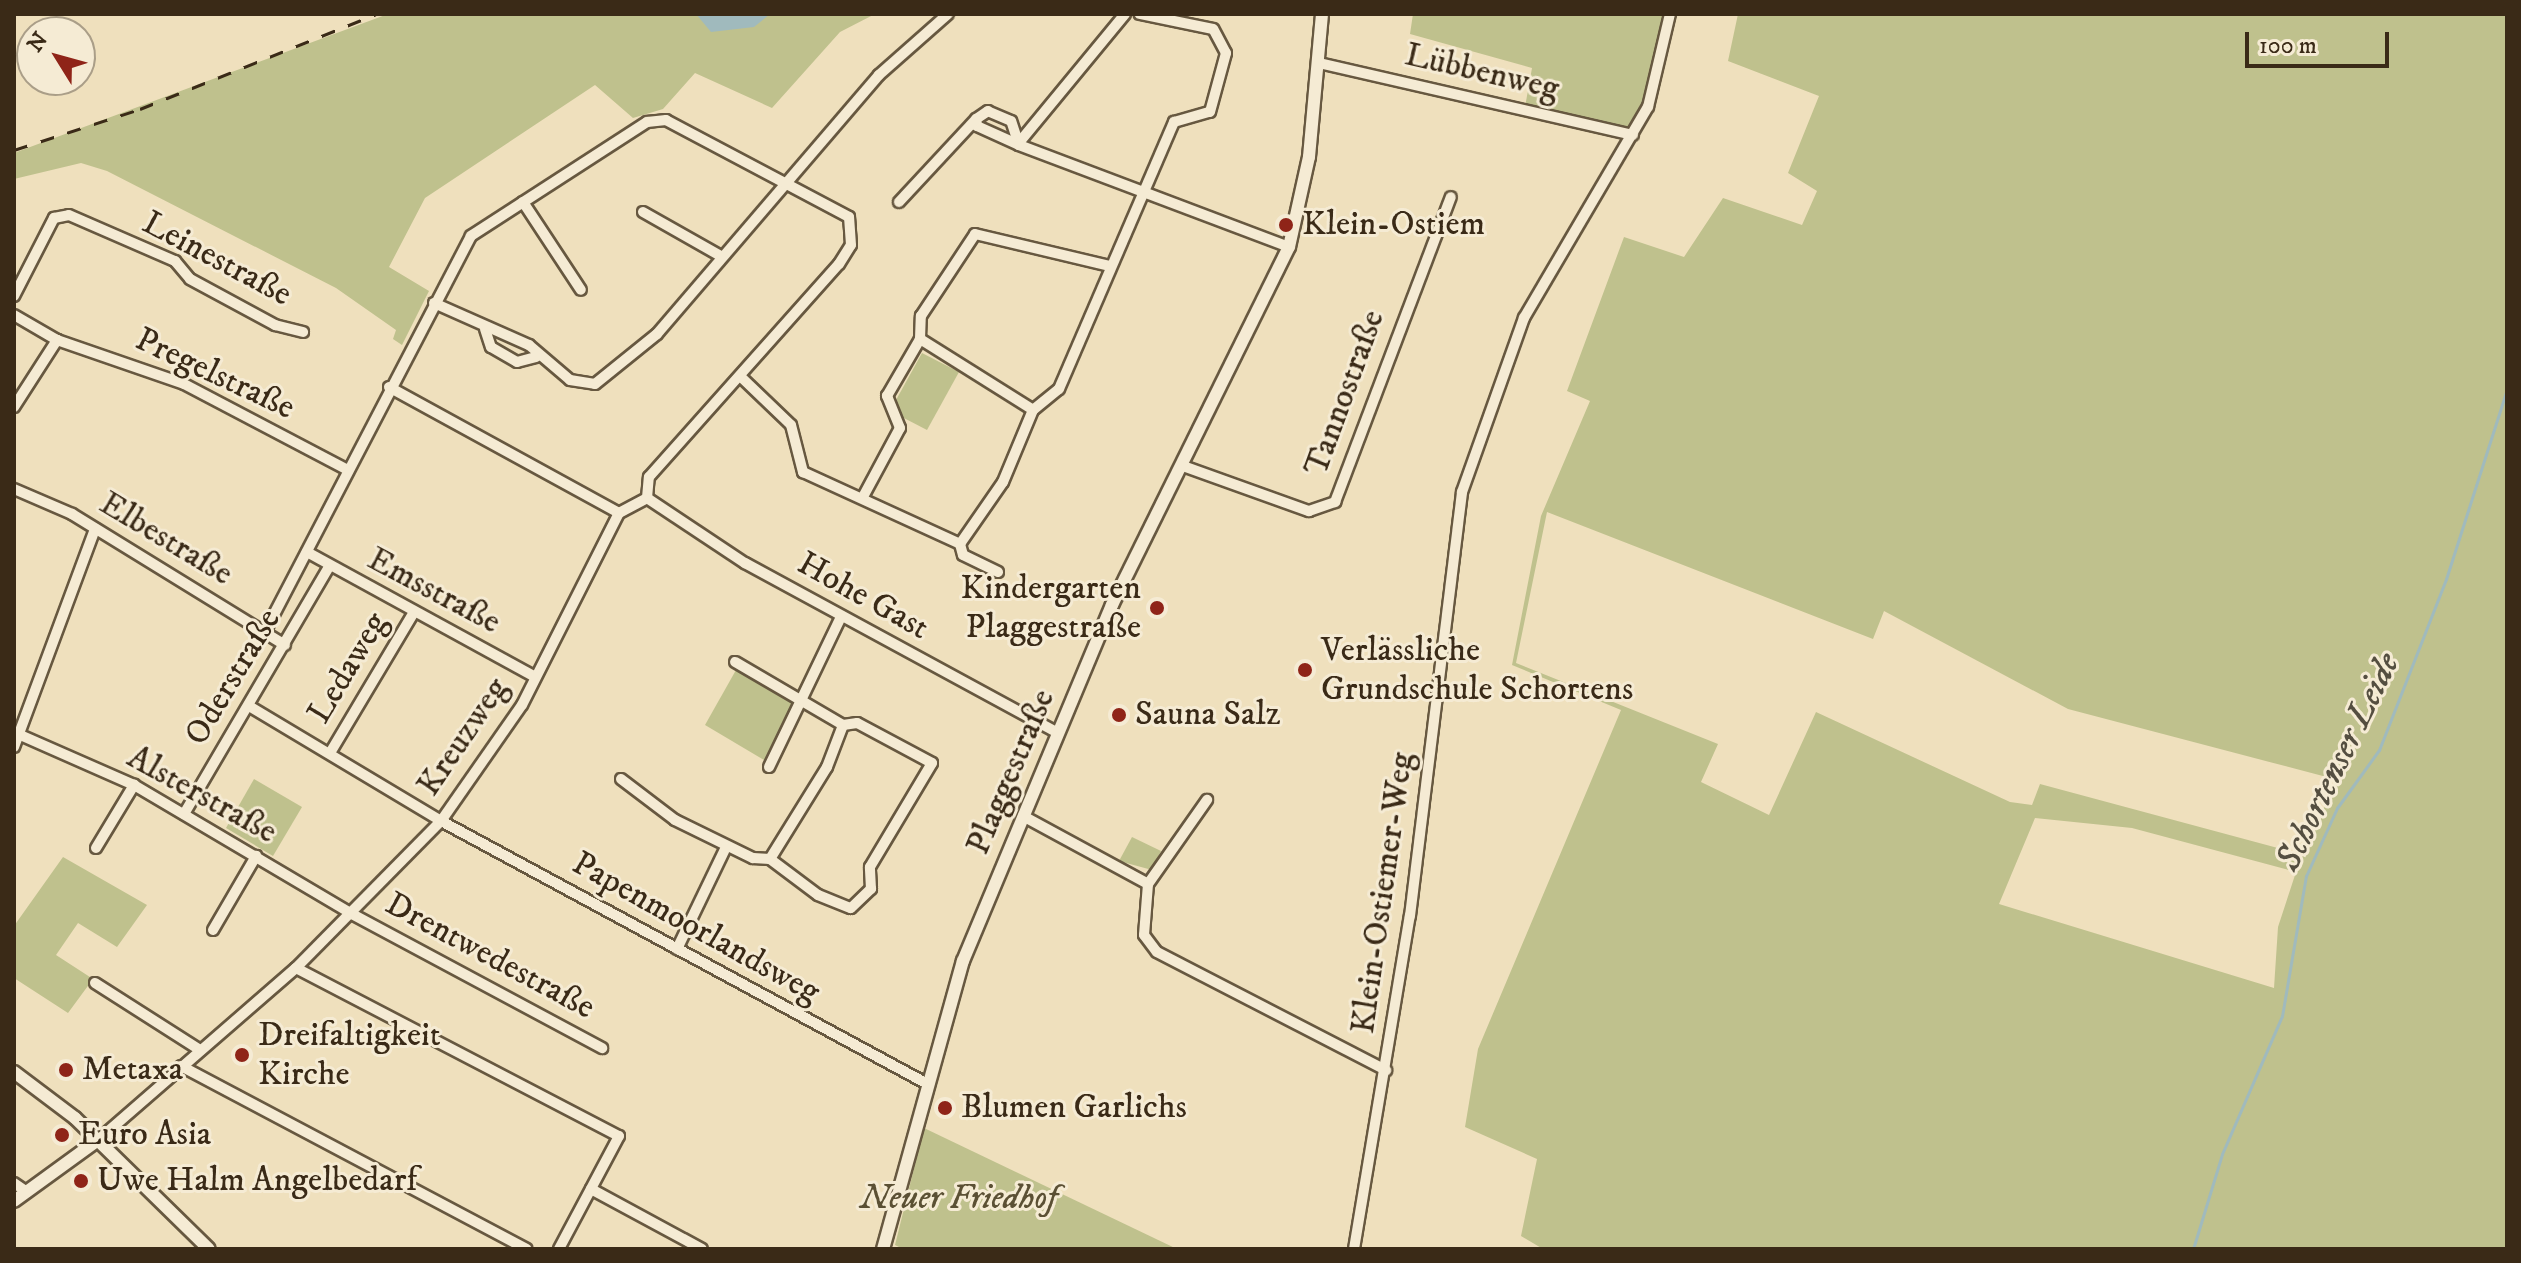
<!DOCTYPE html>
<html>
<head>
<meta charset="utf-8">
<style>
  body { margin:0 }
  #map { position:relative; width:2521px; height:1263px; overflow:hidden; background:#efe0bd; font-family:"IM FELL DW Pica",serif }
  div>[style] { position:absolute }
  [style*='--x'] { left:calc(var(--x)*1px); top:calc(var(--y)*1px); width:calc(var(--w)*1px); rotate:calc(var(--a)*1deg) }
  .green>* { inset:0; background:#bfc18d }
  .water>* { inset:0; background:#a0babd }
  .stream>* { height:3px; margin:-1.5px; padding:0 1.5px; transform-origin:1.5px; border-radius:1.5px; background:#a0babd }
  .roads { filter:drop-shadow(2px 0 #675840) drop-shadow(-2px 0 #675840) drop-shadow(0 2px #675840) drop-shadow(0 -2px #675840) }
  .minor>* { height:10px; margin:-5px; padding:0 5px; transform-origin:5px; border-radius:5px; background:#f5ebd4 }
  .tertiary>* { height:12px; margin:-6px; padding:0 6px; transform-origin:6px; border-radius:6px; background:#f5ebd4 }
  .rail>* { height:3px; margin-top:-1.5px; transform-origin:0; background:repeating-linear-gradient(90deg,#3a2a17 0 14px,transparent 0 28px) }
  .dots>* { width:22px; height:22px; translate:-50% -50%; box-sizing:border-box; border:4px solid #f5ebd4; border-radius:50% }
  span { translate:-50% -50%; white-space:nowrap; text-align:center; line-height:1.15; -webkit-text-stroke:6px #f5ebd4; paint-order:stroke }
  .street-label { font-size:34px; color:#3a2a17 }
  .poi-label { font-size:34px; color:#3a2a17 }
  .left { translate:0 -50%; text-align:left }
  .right { translate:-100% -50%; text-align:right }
  .park-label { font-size:34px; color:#5b5034; font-style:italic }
  .water-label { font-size:36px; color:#544e40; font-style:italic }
  .frame { position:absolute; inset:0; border:16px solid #3a2a17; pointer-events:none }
  .north { position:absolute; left:16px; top:16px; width:80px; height:80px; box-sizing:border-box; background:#f5ebd4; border:2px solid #aa9e88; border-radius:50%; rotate:307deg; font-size:22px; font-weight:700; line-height:32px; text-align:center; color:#3a2a17 }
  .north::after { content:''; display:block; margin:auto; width:28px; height:36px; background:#8f2418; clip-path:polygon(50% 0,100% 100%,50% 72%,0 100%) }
  .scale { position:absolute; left:2245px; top:32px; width:144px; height:36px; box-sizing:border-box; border:4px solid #3a2a17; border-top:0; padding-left:10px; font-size:24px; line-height:28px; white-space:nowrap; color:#3a2a17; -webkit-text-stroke:6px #f5ebd4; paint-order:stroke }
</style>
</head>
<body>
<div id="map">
  <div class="green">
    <i style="clip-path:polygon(388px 14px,875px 14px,840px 32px,772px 108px,695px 73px,663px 109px,633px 118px,595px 85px,425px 198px,389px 267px,429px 291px,402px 345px,393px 339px,396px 330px,336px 288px,107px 171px,81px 163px,14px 179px,14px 153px)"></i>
    <i style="clip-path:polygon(1413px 14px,1667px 14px,1650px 89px,1630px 130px,1525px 107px,1532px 68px,1410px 34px)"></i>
    <i style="clip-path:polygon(evenodd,1738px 14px,2507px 14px,2507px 1249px,1543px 1249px,1521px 1236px,1537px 1159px,1465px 1127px,1478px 1049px,1621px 710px,1512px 665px,1541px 516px,1590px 401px,1567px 391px,1624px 237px,1684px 257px,1723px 198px,1802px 225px,1817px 191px,1788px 173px,1819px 96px,1728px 61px,1738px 14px,1547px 512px,1873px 639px,1884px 611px,2068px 709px,2338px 780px,2300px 854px,2040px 784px,2032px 805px,2010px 802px,1816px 712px,1769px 815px,1701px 782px,1718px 744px,1516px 663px,1547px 512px,1738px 14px,2035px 818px,2132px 828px,2296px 872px,2278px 927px,2274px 988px,1999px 904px,2035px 818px)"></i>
    <i style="clip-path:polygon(922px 353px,959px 372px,927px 430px,900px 416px,896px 400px)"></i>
    <i style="clip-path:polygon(736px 670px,796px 704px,769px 763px,705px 725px)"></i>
    <i style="clip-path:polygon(254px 779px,302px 807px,273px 856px,226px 828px)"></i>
    <i style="clip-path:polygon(1132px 837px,1161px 851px,1152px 870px,1119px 861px)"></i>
    <i style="clip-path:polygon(63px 857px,147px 905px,117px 947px,78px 923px,56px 955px,93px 979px,68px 1013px,14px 978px,14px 926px)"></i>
    <i style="clip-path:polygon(924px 1128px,1177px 1249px,903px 1249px,895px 1245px)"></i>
  </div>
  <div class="water">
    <i style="clip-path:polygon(696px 14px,770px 14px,754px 27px,711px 32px)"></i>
  </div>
  <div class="stream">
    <i style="--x:2193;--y:1249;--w:99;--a:-73"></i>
    <i style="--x:2222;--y:1154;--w:150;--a:-66.5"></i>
    <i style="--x:2282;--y:1016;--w:142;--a:-80.3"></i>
    <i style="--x:2306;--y:876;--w:75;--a:-65.5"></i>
    <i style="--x:2337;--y:808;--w:72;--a:-54.1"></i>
    <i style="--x:2379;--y:750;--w:184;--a:-68.6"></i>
    <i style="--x:2446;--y:579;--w:200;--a:-72.2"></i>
  </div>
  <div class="roads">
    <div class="minor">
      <i style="--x:1319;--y:63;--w:322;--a:12.9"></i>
      <i style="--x:1022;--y:139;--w:162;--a:-50.5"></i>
      <i style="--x:1019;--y:145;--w:25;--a:-108"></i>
      <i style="--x:1011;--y:121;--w:25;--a:-157"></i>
      <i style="--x:988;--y:111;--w:14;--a:146"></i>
      <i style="--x:976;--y:119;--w:7;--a:82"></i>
      <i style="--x:977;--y:126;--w:46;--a:24.3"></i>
      <i style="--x:1019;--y:145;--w:289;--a:20.7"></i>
      <i style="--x:523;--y:202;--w:105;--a:56.6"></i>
      <i style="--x:899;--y:202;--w:113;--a:-47.1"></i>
      <i style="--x:643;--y:212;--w:87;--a:29.5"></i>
      <i style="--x:14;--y:296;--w:88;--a:-62.9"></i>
      <i style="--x:54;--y:218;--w:15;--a:-11"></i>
      <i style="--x:69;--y:215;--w:116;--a:23.5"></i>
      <i style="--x:175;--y:261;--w:23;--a:50"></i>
      <i style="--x:190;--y:279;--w:97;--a:28.4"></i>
      <i style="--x:275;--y:325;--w:29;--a:14"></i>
      <i style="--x:434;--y:303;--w:104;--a:23.9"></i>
      <i style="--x:529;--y:345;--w:54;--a:40.5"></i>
      <i style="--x:570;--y:380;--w:25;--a:9"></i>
      <i style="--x:595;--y:384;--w:80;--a:-38.9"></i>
      <i style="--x:657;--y:334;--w:341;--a:-49.4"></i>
      <i style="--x:879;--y:75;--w:92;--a:-41.5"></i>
      <i style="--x:14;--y:315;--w:50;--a:30.2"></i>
      <i style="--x:57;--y:340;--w:134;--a:19.1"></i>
      <i style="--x:184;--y:384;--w:183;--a:27.7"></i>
      <i style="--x:485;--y:329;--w:19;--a:72"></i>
      <i style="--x:491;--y:347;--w:30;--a:30"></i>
      <i style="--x:517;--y:362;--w:20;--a:-15"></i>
      <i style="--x:920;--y:339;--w:133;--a:32.1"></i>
      <i style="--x:741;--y:377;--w:69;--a:43.8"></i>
      <i style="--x:791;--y:425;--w:49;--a:75.7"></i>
      <i style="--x:803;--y:472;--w:173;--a:24.6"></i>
      <i style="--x:960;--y:544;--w:75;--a:-55.3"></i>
      <i style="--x:1003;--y:482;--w:78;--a:-67.4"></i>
      <i style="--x:1033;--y:410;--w:33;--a:-39"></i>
      <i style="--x:1059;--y:389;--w:291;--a:-66.7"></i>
      <i style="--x:1174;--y:122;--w:37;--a:-16"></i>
      <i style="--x:1210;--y:112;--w:61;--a:-74.8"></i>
      <i style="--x:1226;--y:53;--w:27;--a:-118"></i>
      <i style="--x:1213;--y:29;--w:75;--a:-168.4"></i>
      <i style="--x:389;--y:387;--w:262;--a:28.7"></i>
      <i style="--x:14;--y:407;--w:80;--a:-57.3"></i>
      <i style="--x:1183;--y:466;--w:134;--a:19.7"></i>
      <i style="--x:1309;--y:511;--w:28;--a:-19"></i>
      <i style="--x:1335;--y:502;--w:326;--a:-69.2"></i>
      <i style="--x:14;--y:489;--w:63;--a:23.3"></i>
      <i style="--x:72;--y:514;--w:250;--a:31.6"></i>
      <i style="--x:864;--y:495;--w:76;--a:-61.8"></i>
      <i style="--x:900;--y:428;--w:35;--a:-112"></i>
      <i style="--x:887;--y:396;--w:66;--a:-59.9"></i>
      <i style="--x:920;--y:339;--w:23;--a:-88"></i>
      <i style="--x:921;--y:316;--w:98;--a:-56.6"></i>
      <i style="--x:975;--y:234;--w:138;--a:13.4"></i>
      <i style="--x:647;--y:498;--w:118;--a:33.6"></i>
      <i style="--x:745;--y:563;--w:356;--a:28.5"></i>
      <i style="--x:960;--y:544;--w:11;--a:75"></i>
      <i style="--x:963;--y:555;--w:39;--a:26"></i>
      <i style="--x:307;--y:552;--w:260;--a:28.7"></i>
      <i style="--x:249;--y:706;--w:224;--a:30.9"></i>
      <i style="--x:441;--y:821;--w:549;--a:28.39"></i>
      <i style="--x:18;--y:734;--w:127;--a:23.7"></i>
      <i style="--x:134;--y:785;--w:253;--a:30.6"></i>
      <i style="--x:352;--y:914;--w:284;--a:28.2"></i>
      <i style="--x:14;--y:747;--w:233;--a:-69.6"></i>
      <i style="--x:330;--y:753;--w:164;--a:-59.2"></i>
      <i style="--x:769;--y:767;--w:166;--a:-64.4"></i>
      <i style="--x:621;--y:779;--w:68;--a:37.2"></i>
      <i style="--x:675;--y:820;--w:87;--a:26"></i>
      <i style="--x:753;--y:858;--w:17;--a:3"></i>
      <i style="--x:770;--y:859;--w:60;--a:36.9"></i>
      <i style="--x:818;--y:895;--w:35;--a:22"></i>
      <i style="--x:851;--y:908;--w:28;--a:-44"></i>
      <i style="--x:871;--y:889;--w:22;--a:-93"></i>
      <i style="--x:870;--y:867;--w:121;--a:-59.2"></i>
      <i style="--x:932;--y:763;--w:85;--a:-151.9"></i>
      <i style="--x:857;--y:723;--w:14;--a:172"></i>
      <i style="--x:843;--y:725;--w:125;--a:-149.7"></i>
      <i style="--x:184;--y:814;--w:286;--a:-59.6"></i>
      <i style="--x:1023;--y:816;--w:142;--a:28.5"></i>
      <i style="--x:1148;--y:884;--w:51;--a:94.5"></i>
      <i style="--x:1144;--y:935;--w:21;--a:53"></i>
      <i style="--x:1157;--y:952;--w:258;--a:27.3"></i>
      <i style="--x:96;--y:848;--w:74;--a:-58.9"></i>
      <i style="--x:770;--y:859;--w:108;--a:-58.2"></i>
      <i style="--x:827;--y:767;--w:45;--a:-69.1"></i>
      <i style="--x:1148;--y:884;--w:103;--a:-54.9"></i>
      <i style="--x:213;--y:930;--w:86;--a:-59.8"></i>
      <i style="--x:677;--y:949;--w:113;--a:-64.3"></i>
      <i style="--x:296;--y:968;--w:364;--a:27.5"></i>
      <i style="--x:619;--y:1136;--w:128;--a:118"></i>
      <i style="--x:95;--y:983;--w:125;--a:32.5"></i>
      <i style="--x:181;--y:1066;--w:391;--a:27.9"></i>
      <i style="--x:98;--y:1140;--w:262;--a:-41"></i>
      <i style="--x:296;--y:968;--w:206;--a:-45.4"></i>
      <i style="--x:441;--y:821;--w:141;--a:-55.1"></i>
      <i style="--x:522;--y:705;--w:215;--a:-63.2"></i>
      <i style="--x:619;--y:513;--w:32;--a:-28"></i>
      <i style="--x:647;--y:498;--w:21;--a:-85"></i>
      <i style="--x:649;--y:477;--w:285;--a:-48.3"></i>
      <i style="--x:839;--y:264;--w:22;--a:-58"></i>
      <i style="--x:851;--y:245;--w:28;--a:-94"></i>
      <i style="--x:849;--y:217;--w:207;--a:-152.1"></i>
      <i style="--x:666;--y:120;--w:19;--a:174"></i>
      <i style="--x:647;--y:122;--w:210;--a:147.1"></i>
      <i style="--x:471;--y:236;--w:445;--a:117.5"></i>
      <i style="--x:14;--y:1183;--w:16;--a:35"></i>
      <i style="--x:591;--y:1189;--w:126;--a:28.4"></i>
      <i style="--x:1354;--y:1249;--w:338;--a:-80.5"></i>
      <i style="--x:1410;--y:916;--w:427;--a:-83"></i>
      <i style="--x:1462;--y:492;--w:185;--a:-70.4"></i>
      <i style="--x:1524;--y:318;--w:245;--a:-59.6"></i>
      <i style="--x:1648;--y:107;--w:96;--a:-76.7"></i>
    </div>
    <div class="tertiary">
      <i style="--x:14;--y:1072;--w:76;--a:37"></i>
      <i style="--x:75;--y:1118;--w:187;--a:44.4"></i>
      <i style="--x:14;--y:1201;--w:104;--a:-36"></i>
      <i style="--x:883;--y:1249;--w:299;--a:-74.5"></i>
      <i style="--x:963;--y:961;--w:386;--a:-67.3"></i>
      <i style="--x:1112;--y:605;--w:399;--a:-63.7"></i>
      <i style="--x:1289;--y:247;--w:92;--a:-77.5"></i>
      <i style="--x:1309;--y:157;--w:144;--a:-84.8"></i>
    </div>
  </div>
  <div class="rail">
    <i style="--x:14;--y:150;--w:133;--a:-18"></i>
    <i style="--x:140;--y:109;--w:254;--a:-21.9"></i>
  </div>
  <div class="dots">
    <i style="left:1286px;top:225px;background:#8f2418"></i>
    <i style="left:1157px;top:608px;background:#8f2418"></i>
    <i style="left:1305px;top:670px;background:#8f2418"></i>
    <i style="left:1119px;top:715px;background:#8f2418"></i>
    <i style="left:242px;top:1055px;background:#8f2418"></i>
    <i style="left:66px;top:1070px;background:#8f2418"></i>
    <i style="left:945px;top:1108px;background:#8f2418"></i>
    <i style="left:62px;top:1135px;background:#8f2418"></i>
    <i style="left:81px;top:1181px;background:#8f2418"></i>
  </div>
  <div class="street-label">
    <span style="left:1482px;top:72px;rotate:13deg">Lübbenweg</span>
    <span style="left:217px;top:259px;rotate:28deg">Leinestraße</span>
    <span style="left:215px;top:374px;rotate:25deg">Pregelstraße</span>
    <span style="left:1345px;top:393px;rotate:-70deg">Tannostraße</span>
    <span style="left:166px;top:539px;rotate:31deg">Elbestraße</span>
    <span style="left:434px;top:591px;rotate:28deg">Emsstraße</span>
    <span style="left:863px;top:596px;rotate:29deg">Hohe Gast</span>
    <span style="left:348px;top:668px;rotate:-59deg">Ledaweg</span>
    <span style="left:233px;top:677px;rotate:-59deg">Oderstraße</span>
    <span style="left:463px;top:737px;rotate:-56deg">Kreuzweg</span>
    <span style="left:1011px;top:772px;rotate:-67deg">Plaggestraße</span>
    <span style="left:202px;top:795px;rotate:29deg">Alsterstraße</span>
    <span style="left:1383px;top:893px;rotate:-82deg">Klein-Ostiemer-Weg</span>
    <span style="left:696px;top:928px;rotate:29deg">Papenmoorlandsweg</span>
    <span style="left:490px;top:956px;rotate:28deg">Drentwedestraße</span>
  </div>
  <div class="poi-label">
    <span class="left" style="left:1302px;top:225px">Klein-Ostiem</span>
    <span class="right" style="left:1141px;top:608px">Kindergarten<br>Plaggestraße</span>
    <span class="left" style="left:1321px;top:670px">Verlässliche<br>Grundschule Schortens</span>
    <span class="left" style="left:1135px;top:715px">Sauna Salz</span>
    <span class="left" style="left:258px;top:1055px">Dreifaltigkeit<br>Kirche</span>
    <span class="left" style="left:82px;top:1070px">Metaxa</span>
    <span class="left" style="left:961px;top:1108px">Blumen Garlichs</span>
    <span class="left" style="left:78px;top:1135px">Euro Asia</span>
    <span class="left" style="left:97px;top:1181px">Uwe Halm Angelbedarf</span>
  </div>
  <div class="park-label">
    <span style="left:959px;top:1199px">Neuer Friedhof</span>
  </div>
  <div class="water-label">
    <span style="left:2338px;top:762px;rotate:-64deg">Schortenser Leide</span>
  </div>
  <div class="frame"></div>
  <div class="north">N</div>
  <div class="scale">100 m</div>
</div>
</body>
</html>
